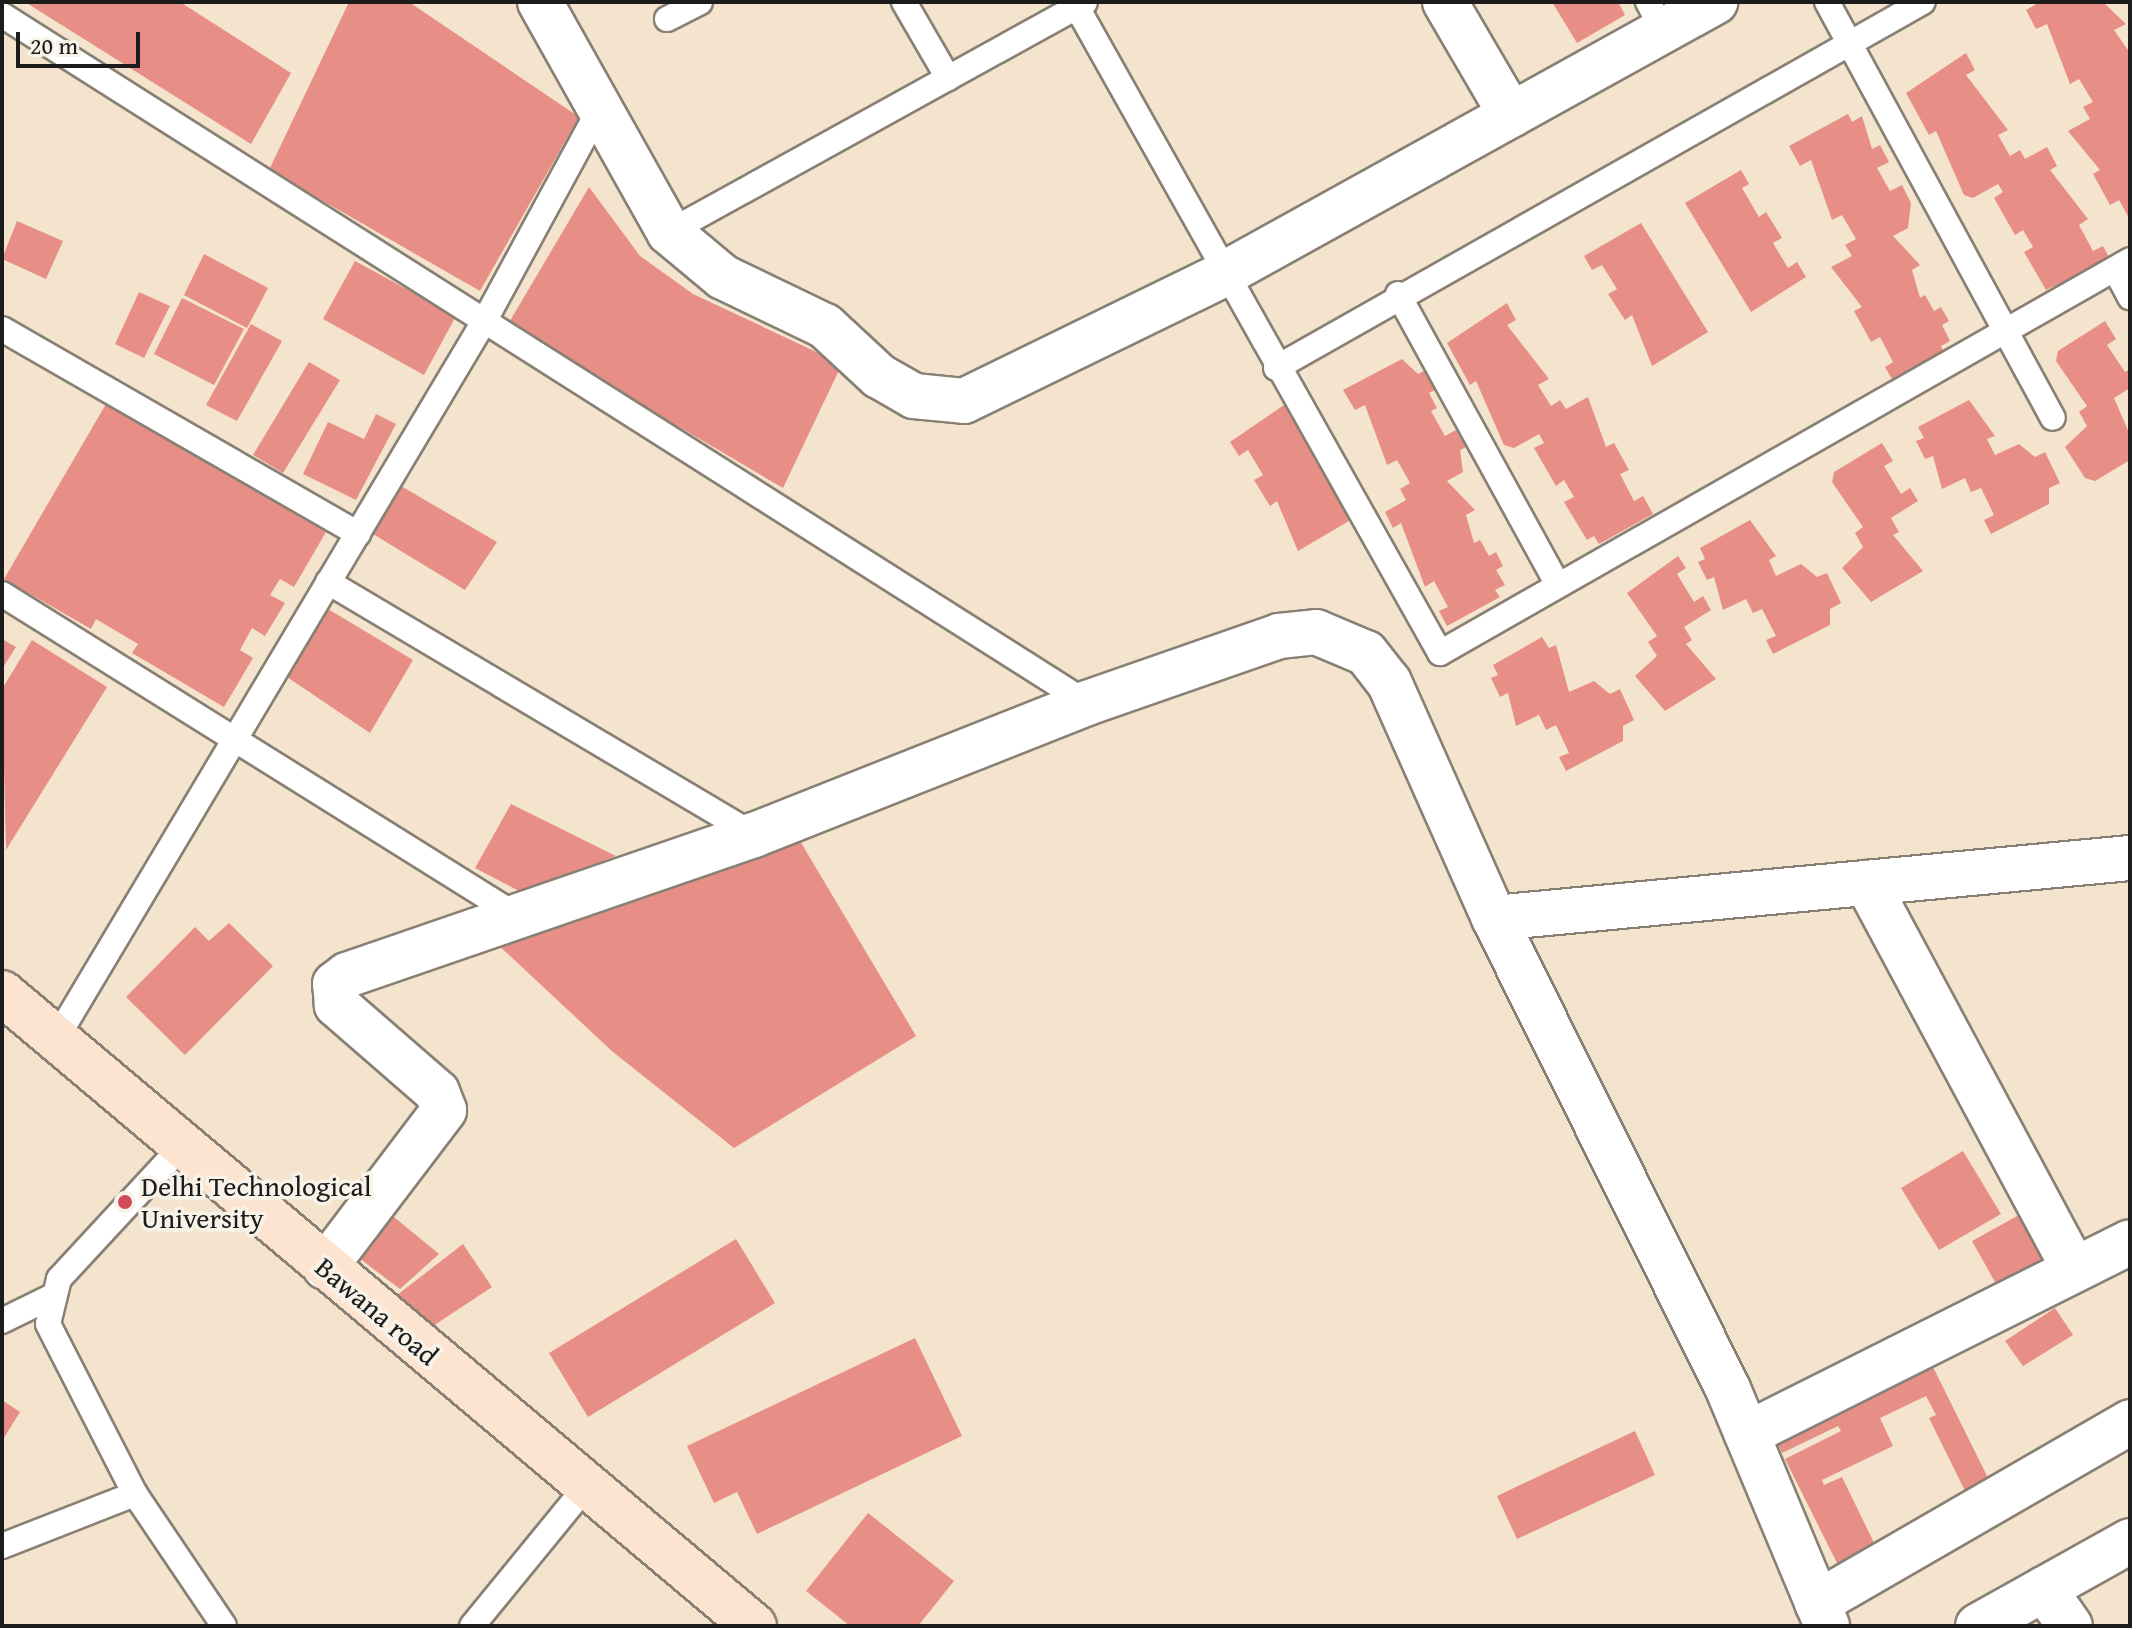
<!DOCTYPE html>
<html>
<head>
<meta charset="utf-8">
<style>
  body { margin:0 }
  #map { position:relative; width:2132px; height:1628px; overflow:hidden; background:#f4e4cd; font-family:"Gentium Book Plus",serif }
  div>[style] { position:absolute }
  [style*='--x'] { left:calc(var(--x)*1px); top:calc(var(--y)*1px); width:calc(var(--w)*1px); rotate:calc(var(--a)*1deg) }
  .building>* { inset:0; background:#e78e86 }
  .roads { filter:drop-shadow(2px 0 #888074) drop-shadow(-2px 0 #888074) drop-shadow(0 2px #888074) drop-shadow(0 -2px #888074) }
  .service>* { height:24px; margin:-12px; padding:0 12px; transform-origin:12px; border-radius:12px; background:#fff }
  .minor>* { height:44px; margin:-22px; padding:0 22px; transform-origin:22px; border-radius:22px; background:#fff }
  .secondary>* { height:44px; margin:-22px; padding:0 22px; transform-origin:22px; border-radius:22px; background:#fde4d1 }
  .dots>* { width:22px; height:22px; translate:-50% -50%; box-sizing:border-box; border:4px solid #f7f3e8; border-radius:50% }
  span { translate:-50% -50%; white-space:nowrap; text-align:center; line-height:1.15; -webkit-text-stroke:7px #f7f3e8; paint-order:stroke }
  .poi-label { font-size:28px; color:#1c1c1c }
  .left { translate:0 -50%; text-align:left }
  .street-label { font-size:28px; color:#1c1c1c }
  .frame { position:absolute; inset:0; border:4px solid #1c1c1c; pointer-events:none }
  .scale { position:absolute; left:16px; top:32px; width:124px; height:36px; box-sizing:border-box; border:4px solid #1c1c1c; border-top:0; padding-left:10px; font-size:24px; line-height:28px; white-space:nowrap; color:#1c1c1c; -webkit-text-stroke:6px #f7f3e8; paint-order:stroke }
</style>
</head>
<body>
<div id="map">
  <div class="building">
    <i style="clip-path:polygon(25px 2px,180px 2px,291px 73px,251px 144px)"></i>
    <i style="clip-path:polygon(349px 2px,409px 2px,579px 117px,480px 291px,269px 170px)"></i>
    <i style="clip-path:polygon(1552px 2px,1618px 2px,1625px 15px,1577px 43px)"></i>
    <i style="clip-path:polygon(2040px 2px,2103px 2px,2126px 24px,2114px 30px,2130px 53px,2130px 220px,2119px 200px,2110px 205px,2093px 174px,2100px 170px,2068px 131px,2090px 119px,2083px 107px,2093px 102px,2079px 79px,2070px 84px,2047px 24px,2036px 29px,2026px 10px)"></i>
    <i style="clip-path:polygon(1966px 53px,1975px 70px,1966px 75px,2008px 130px,1998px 135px,2010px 156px,2020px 150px,2025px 159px,2047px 147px,2057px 166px,2050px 170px,2088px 219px,2079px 225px,2093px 251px,2103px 246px,2112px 263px,2058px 294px,2054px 286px,2046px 290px,2024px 252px,2033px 247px,2023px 230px,2015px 235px,1994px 198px,2003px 192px,1998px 184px,1973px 198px,1964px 195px,1936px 131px,1929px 135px,1906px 93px)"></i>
    <i style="clip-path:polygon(1848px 114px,1852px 122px,1862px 116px,1872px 149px,1880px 145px,1889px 162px,1877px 168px,1890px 191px,1902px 185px,1911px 203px,1908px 228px,1893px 236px,1920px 265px,1912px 270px,1920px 298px,1925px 295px,1934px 311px,1941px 307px,1949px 321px,1942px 325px,1950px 341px,1941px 346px,1944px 353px,1893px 381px,1885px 367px,1893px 362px,1880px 337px,1871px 342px,1854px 311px,1862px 307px,1831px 267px,1852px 256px,1845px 245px,1856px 239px,1842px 215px,1832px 220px,1811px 160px,1800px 166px,1789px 146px)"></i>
    <i style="clip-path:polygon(1741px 170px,1749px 184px,1742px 188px,1759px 217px,1766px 212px,1782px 238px,1773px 243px,1788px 268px,1797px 262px,1806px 277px,1751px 312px,1685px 203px)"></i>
    <i style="clip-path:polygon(589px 187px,640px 256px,693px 294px,842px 364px,783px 488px,507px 326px)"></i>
    <i style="clip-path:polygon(17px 221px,63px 241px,46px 279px,2px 259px)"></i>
    <i style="clip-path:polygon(1641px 223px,1708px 332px,1652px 366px,1632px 315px,1625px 320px,1608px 294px,1617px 289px,1602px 265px,1592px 270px,1584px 256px)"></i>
    <i style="clip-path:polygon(204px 254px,268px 288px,247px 328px,184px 295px)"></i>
    <i style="clip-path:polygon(355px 261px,456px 316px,424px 375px,323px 319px)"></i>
    <i style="clip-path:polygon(139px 292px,170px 306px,144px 358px,115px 344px)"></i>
    <i style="clip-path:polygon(182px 298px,244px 329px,214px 385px,154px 354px)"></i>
    <i style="clip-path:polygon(1507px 303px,1516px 320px,1507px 325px,1549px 379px,1538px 385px,1551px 406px,1560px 400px,1566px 409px,1588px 397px,1606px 447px,1614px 443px,1629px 470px,1620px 474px,1634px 501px,1643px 496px,1653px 514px,1599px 544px,1594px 536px,1587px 540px,1564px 502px,1574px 497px,1564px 480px,1556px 486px,1534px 448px,1544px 443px,1539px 434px,1514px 448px,1504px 445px,1476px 381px,1470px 385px,1447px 343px)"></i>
    <i style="clip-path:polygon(2105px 321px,2116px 339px,2107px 345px,2125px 372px,2130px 369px,2130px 388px,2114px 398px,2130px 435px,2130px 460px,2095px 481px,2085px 478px,2065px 447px,2087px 426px,2079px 412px,2087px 406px,2056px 361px,2058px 351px)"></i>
    <i style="clip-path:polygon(251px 324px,282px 341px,237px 421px,206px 405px)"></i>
    <i style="clip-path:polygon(1402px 359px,1418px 374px,1426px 370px,1437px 389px,1429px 393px,1437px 408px,1431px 411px,1445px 436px,1456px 430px,1466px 447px,1460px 450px,1463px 472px,1447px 481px,1475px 510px,1466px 515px,1474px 543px,1480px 540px,1489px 556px,1496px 552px,1503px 566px,1496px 570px,1505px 585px,1495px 590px,1500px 597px,1447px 626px,1439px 611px,1448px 607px,1434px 581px,1425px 587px,1401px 523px,1393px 528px,1385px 512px,1406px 500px,1400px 489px,1410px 483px,1397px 460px,1387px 465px,1365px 405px,1355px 410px,1343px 390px)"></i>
    <i style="clip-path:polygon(309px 362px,340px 380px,283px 473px,253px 455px)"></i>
    <i style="clip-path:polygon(1969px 400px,1995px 436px,1987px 439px,1995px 455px,2019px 444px,2035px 457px,2045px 452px,2060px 483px,2049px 488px,2049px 504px,1991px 534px,1984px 520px,1994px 515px,1981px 488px,1971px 492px,1965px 478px,1942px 489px,1933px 456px,1925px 459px,1916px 441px,1924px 438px,1918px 427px)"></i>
    <i style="clip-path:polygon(106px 404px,326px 532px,294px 587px,280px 579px,270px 595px,285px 603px,265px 636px,252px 628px,240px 650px,253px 658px,224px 707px,132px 653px,138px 644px,96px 619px,91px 629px,4px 579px)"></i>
    <i style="clip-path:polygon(1284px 405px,1354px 518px,1298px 551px,1277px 501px,1270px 506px,1254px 480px,1263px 475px,1248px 450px,1239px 456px,1230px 442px)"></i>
    <i style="clip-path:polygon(376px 414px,396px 424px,356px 500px,303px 474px,328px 422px,364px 439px)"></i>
    <i style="clip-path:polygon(1882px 443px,1893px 461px,1884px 466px,1901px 494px,1910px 488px,1918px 501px,1891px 518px,1899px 532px,1893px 535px,1923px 571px,1871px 602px,1842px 568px,1863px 547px,1855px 533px,1863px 527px,1832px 482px,1834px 472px)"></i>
    <i style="clip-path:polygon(401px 486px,497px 542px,465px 590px,373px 534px)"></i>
    <i style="clip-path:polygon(1750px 520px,1776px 556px,1769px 560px,1776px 576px,1801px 564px,1817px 577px,1827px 573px,1841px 603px,1830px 609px,1830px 625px,1773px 654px,1766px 640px,1776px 636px,1762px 609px,1753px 613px,1746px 599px,1723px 610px,1714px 577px,1707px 580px,1698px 562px,1705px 559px,1700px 548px)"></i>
    <i style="clip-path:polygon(1678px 556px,1686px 568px,1677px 574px,1694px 602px,1703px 596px,1711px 610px,1684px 627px,1692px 640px,1686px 644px,1716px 679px,1665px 711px,1635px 676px,1657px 656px,1648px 642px,1657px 636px,1627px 593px)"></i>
    <i style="clip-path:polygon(328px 609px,413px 660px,370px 733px,287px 677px)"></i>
    <i style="clip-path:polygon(1542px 637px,1549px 648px,1556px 645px,1569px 692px,1594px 681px,1610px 694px,1620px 689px,1634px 720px,1623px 726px,1623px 741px,1566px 771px,1559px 757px,1569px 753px,1556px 725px,1546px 730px,1539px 715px,1516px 726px,1508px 693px,1500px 697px,1491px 678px,1498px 675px,1493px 665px)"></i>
    <i style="clip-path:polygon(2px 639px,16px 647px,2px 669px)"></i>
    <i style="clip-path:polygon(32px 640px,107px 687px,6px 850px,2px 689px)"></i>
    <i style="clip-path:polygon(511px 804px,616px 856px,521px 892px,475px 868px)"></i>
    <i style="clip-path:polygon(800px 841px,916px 1036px,734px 1148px,613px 1052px,495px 942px)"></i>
    <i style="clip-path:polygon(229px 923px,273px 966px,185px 1055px,126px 997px,195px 927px,209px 941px)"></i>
    <i style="clip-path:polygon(1963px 1151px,2001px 1214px,1939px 1250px,1901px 1188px)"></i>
    <i style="clip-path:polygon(2028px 1210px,2061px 1268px,2005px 1300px,1972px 1241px)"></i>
    <i style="clip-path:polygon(389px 1213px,439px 1254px,400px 1289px,355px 1255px)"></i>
    <i style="clip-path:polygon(736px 1239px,775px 1303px,588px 1417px,549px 1353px)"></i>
    <i style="clip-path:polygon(463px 1244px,492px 1287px,430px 1328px,392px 1299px)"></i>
    <i style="clip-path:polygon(2055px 1308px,2073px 1335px,2023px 1366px,2005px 1341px)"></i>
    <i style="clip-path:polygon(915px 1338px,962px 1436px,757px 1534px,737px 1492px,714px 1503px,687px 1446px)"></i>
    <i style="clip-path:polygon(1930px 1361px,1994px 1490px,1970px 1501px,1929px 1418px,1936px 1415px,1926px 1396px,1880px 1418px,1893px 1446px,1822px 1480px,1824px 1485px,1842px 1477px,1879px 1553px,1841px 1571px,1785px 1459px,1841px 1431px,1838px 1426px,1782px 1453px,1774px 1436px)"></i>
    <i style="clip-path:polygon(2px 1400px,20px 1412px,2px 1441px)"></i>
    <i style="clip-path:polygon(1635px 1431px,1655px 1475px,1517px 1539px,1497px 1496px)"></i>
    <i style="clip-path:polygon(868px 1513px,954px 1581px,918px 1626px,850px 1626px,806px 1591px)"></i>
  </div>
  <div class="roads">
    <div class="service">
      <i style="--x:904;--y:2;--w:88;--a:59.9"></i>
      <i style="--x:1074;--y:2;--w:747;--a:60.65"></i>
      <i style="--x:1440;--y:653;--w:794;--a:-29.66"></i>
      <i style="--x:1648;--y:2;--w:32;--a:62"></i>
      <i style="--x:1827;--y:2;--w:473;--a:61.5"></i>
      <i style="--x:2;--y:15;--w:1285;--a:32.38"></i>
      <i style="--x:667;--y:19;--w:37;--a:-27"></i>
      <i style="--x:669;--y:232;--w:475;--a:-28.9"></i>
      <i style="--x:2115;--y:269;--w:32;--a:62"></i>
      <i style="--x:1398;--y:294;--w:332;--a:61.2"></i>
      <i style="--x:2;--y:329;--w:411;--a:29.9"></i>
      <i style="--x:1276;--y:368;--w:743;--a:-29.5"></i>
      <i style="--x:328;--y:582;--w:495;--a:30.7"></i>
      <i style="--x:2;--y:594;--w:610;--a:32"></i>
      <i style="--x:56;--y:1039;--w:837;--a:-59.18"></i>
      <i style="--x:485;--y:320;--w:241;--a:-61.5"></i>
      <i style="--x:182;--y:1146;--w:181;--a:132.8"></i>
      <i style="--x:59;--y:1279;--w:46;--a:103.7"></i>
      <i style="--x:48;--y:1324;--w:191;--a:62.9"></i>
      <i style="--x:135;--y:1494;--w:159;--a:56"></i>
      <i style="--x:2;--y:1321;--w:52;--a:-26.1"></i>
      <i style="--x:2;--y:1546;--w:143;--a:-21.4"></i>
      <i style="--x:472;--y:1626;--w:178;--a:-50.7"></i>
    </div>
    <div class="minor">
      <i style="--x:540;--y:2;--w:264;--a:60.7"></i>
      <i style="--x:669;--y:232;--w:70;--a:39.8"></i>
      <i style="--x:723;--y:277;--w:113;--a:25.7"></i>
      <i style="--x:825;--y:326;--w:74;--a:42.8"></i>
      <i style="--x:879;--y:376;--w:40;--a:29.7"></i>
      <i style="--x:914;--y:396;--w:50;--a:5.7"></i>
      <i style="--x:964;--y:401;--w:287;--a:-26"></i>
      <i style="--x:1222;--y:275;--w:564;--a:-28.98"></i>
      <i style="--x:1445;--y:2;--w:131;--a:59.7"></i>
      <i style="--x:1867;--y:883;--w:438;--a:61.8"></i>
      <i style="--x:1494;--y:918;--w:639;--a:-5.39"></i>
      <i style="--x:325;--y:1267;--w:197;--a:-52.8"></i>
      <i style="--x:444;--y:1110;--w:19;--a:-111"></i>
      <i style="--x:437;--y:1092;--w:133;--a:-139"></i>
      <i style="--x:337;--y:1005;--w:21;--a:-95"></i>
      <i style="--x:335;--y:984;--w:15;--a:-37"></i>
      <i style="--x:347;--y:975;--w:430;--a:-19"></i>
      <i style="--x:754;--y:835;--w:358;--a:-21.6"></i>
      <i style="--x:1087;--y:703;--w:203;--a:-19.2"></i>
      <i style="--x:1279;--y:636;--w:37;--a:-6"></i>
      <i style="--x:1316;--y:632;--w:54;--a:22.8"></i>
      <i style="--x:1366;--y:653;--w:37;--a:52"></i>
      <i style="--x:1389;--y:682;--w:258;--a:66"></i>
      <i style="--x:1494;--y:918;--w:526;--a:63.58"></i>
      <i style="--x:1728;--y:1389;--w:257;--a:67.3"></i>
      <i style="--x:1747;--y:1434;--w:428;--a:-26.6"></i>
      <i style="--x:2044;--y:1589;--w:45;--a:54.9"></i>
      <i style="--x:1817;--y:1603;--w:362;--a:-30"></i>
      <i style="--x:1978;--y:1626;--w:174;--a:-29.2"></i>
    </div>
    <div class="secondary">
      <i style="--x:2;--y:993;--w:983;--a:40.09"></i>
    </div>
  </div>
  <div class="dots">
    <i style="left:125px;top:1202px;background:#d1495b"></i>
  </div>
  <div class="poi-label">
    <span class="left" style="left:141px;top:1202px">Delhi Technological<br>University</span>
  </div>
  <div class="street-label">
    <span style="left:377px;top:1311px;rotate:40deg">Bawana road</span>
  </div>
  <div class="frame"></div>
  <div class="scale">20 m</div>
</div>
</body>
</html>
